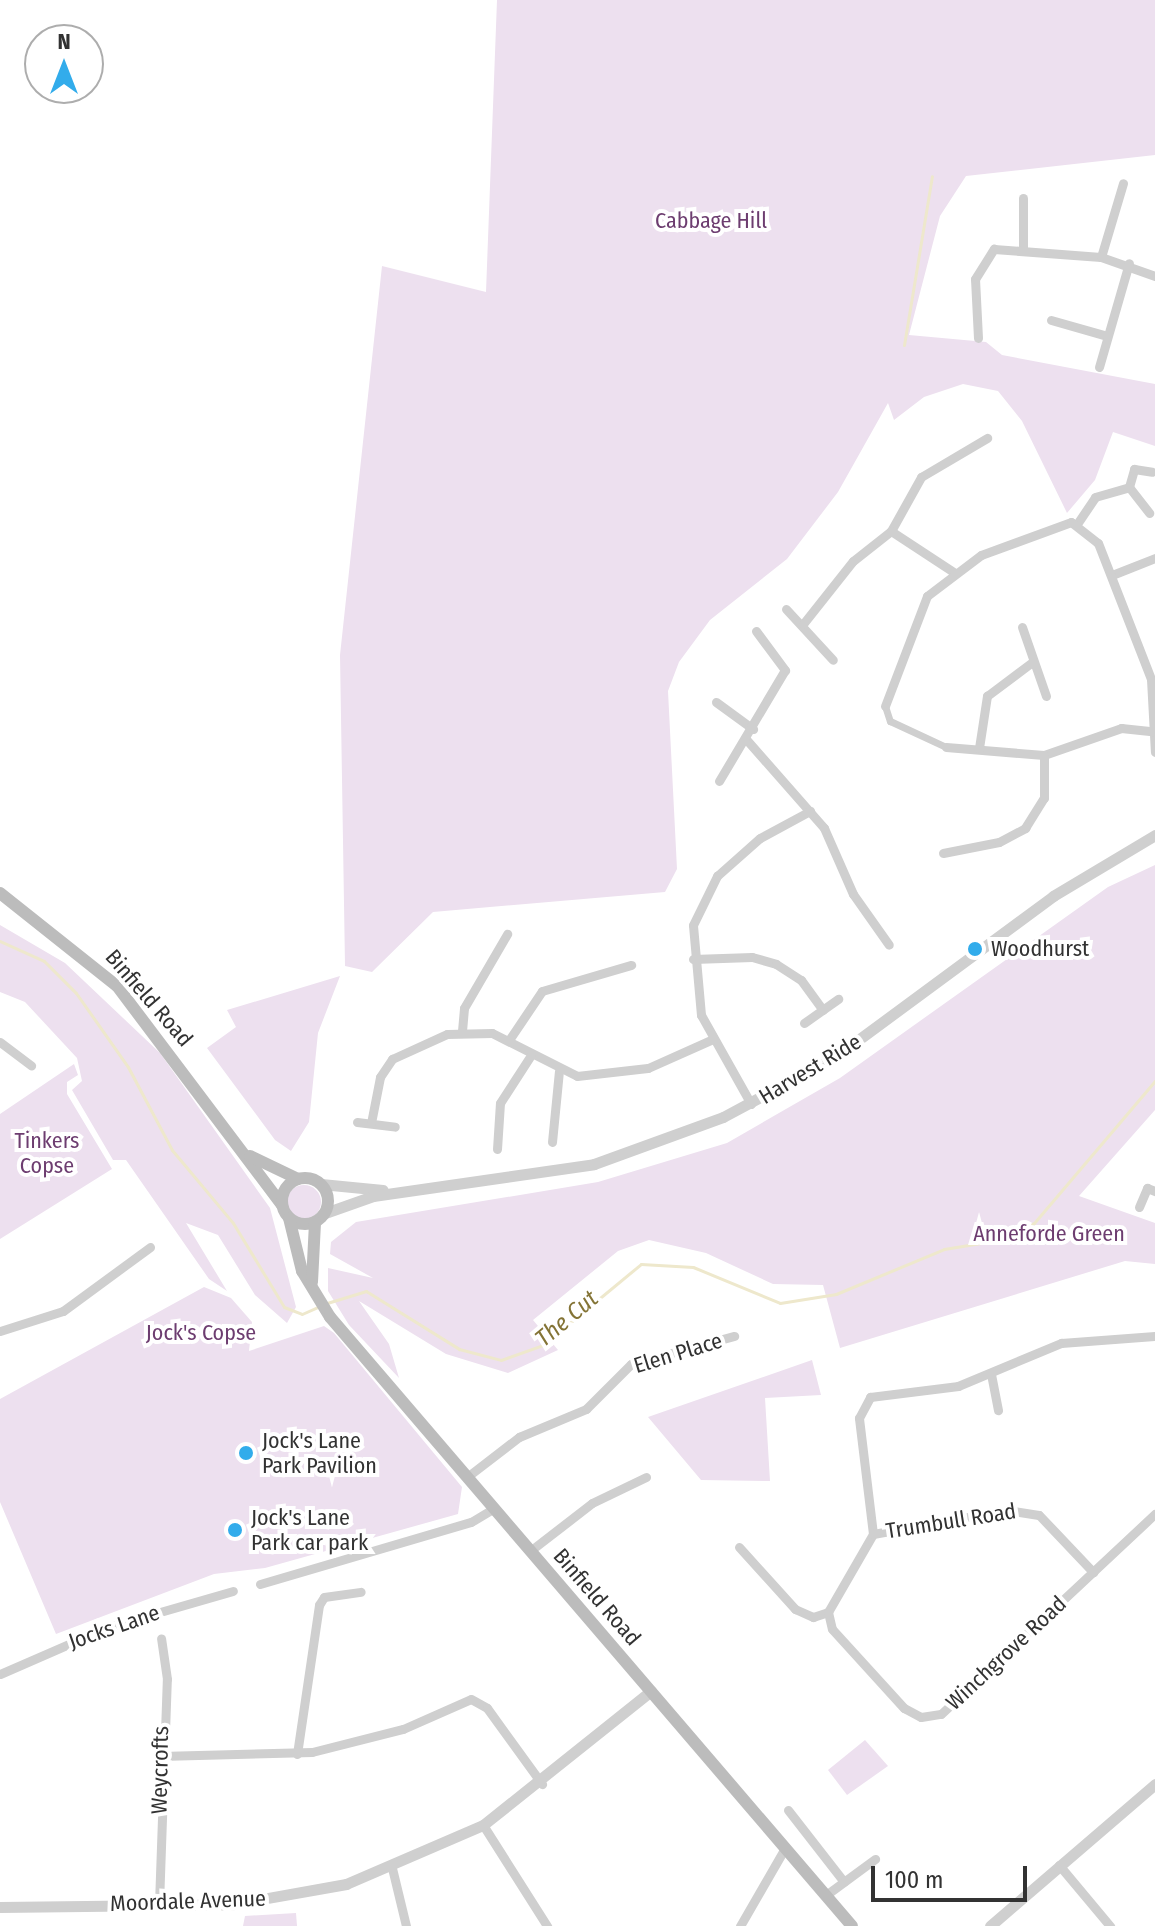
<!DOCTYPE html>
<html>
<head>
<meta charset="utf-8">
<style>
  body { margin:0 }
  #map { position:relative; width:1155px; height:1926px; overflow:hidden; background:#fff; font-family:"Fira Sans Condensed",sans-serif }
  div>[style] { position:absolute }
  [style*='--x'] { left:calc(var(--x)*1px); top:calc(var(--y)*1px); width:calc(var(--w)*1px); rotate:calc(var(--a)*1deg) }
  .green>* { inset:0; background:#ede0ef }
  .round { border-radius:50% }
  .stream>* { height:3px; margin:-1.5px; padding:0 1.5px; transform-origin:1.5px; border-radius:1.5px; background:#eee8cc }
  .pedestrian>* { height:7px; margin:-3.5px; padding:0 3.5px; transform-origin:3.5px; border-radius:3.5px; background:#cfcfcf }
  .minor>* { height:9px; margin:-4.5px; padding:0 4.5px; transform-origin:4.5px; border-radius:4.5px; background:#cfcfcf }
  .tertiary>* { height:11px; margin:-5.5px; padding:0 5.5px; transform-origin:5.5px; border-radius:5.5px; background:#cfcfcf }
  .secondary>* { height:12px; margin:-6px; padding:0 6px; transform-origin:6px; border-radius:6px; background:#bcbcbc }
  .secondary>.ring { margin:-6px; padding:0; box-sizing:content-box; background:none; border:12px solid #bcbcbc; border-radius:50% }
  .dots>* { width:22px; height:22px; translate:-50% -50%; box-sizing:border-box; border:4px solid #fff; border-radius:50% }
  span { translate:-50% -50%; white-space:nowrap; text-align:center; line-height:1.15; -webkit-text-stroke:8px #fff; paint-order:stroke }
  .park-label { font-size:22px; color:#6d3d70 }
  .poi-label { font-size:22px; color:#323232 }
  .left { translate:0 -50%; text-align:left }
  .street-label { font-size:22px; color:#323232 }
  .water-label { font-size:24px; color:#847436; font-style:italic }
  .north { position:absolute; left:24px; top:24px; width:80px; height:80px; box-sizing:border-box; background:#fff; border:2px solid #adadad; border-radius:50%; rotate:0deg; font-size:22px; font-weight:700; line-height:32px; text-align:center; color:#323232 }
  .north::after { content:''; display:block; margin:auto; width:28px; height:36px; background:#32aceb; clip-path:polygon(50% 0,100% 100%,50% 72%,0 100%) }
  .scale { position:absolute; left:871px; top:1866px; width:156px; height:36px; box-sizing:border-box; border:4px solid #323232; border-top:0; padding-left:10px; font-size:24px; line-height:28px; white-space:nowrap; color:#323232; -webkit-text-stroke:6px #fff; paint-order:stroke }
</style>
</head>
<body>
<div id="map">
  <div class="green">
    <i style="clip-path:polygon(497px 0,1155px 0,1155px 155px,966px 176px,940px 216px,909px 335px,986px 342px,1002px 355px,1155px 384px,1155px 446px,1113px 432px,1095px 480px,1067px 513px,1022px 421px,998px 391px,963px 384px,924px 397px,894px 420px,888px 403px,838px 492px,787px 559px,710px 620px,679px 662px,668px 691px,677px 869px,665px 892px,433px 912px,372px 972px,345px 966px,340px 655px,382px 266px,486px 292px)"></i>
    <i style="clip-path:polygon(1155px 865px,1155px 1110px,1079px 1196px,1155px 1223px,1155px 1264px,1125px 1261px,840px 1348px,823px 1285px,773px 1284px,706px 1253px,649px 1240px,618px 1251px,533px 1320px,558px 1350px,508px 1373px,446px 1354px,359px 1301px,389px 1344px,399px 1378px,349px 1325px,328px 1291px,328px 1268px,373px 1278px,330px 1254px,331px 1242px,356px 1222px,598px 1182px,727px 1143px,840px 1078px,1108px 887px)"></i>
    <i style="clip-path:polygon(0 925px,65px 963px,160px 1053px,270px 1208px,296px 1307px,287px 1323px,255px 1295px,218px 1235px,186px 1223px,227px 1291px,209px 1279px,126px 1160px,113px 1160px,72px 1090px,82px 1081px,77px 1058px,25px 1002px,0 992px)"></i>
    <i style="clip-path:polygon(340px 976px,318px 1033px,309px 1122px,291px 1151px,275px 1140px,207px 1048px,236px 1027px,227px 1010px)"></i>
    <i style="clip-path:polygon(74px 1064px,78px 1075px,67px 1082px,67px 1094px,112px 1169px,0 1239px,0 1114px)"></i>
    <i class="round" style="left:287px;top:1185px;width:34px;height:34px"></i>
    <i style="clip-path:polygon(204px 1287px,231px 1298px,252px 1322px,249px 1351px,324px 1326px,334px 1333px,462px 1487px,458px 1514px,265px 1568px,214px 1574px,56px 1634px,0 1502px,0 1399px)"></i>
    <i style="clip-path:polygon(812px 1360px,821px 1395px,765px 1398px,770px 1481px,701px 1480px,648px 1417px)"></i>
    <i style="clip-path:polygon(865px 1740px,888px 1766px,847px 1795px,828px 1770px)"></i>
    <i style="clip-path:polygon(296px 1913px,297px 1926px,243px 1926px,245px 1916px)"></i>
  </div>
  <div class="stream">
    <i style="--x:904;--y:345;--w:171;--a:-80.6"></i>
    <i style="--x:0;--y:941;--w:48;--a:24.4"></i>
    <i style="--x:44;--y:961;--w:45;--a:45"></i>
    <i style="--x:76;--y:993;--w:90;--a:54.9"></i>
    <i style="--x:128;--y:1067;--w:94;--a:62.1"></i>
    <i style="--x:172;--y:1150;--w:95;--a:50.1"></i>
    <i style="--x:233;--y:1223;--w:98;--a:58.7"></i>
    <i style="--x:284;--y:1307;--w:19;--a:21"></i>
    <i style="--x:302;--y:1314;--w:20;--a:-24"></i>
    <i style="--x:327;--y:1303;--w:41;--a:-17.1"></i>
    <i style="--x:366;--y:1291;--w:110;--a:31.9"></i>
    <i style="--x:459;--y:1349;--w:43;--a:14.7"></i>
    <i style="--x:501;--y:1360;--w:45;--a:-19.7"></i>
    <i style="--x:543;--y:1345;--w:127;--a:-39.6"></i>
    <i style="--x:641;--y:1264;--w:52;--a:3.3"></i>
    <i style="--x:693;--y:1267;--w:94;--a:22.5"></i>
    <i style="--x:780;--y:1303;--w:57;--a:-9.1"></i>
    <i style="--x:836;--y:1294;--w:117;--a:-22.6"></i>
    <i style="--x:944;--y:1249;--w:62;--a:-9.3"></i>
    <i style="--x:1005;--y:1239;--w:33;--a:-29"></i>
    <i style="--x:1034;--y:1223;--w:187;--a:-49.6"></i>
  </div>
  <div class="pedestrian">
    <i style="--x:885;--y:706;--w:16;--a:72"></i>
    <i style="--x:890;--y:721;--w:62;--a:24.9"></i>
  </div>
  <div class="minor">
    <i style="--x:1023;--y:198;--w:50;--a:90"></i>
    <i style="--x:1101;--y:257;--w:77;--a:-73.4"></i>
    <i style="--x:1051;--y:320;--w:58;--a:15.9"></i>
    <i style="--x:978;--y:338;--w:59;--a:-92.9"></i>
    <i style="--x:975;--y:279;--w:36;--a:-58"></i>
    <i style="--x:994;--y:249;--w:107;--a:4.3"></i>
    <i style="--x:1101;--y:257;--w:57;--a:19.4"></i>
    <i style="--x:1099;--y:367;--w:108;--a:-73.9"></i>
    <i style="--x:1129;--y:487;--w:19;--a:-74"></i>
    <i style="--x:1134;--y:469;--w:18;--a:9"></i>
    <i style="--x:1129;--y:487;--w:33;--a:52"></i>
    <i style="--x:1077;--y:524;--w:32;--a:-56"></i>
    <i style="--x:1095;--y:497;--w:35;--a:-16"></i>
    <i style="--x:891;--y:531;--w:62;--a:-60.9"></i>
    <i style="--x:921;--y:477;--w:77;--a:-30.6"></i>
    <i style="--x:1112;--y:575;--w:46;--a:-21.6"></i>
    <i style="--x:786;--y:609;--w:69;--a:47.3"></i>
    <i style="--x:803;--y:624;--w:80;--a:-51.6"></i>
    <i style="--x:853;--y:561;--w:48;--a:-38.3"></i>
    <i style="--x:891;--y:531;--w:77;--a:33.3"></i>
    <i style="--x:1022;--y:627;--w:73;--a:70.8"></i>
    <i style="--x:756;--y:631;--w:49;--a:53.4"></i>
    <i style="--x:716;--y:702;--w:46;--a:36.1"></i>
    <i style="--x:885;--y:706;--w:118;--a:-69.1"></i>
    <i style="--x:927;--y:596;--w:68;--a:-37.2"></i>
    <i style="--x:981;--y:555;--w:96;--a:-20.1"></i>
    <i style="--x:1071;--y:522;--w:34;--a:38"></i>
    <i style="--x:1098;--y:543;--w:146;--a:68.7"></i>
    <i style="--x:1151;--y:679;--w:73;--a:86.9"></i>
    <i style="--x:745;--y:738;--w:120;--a:48.7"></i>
    <i style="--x:824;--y:828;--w:72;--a:66.3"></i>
    <i style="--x:853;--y:894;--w:62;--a:54.8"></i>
    <i style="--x:946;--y:747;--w:98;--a:4.7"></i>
    <i style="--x:1044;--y:755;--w:82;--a:-19.3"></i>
    <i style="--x:1121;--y:728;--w:31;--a:6"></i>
    <i style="--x:979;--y:748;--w:53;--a:-81.3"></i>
    <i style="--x:987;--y:696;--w:55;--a:-36.9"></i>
    <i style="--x:719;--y:781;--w:129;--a:-59.3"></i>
    <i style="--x:943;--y:853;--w:57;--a:-11.1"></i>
    <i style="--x:999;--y:842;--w:30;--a:-28"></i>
    <i style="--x:1025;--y:828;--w:36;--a:-58"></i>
    <i style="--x:1044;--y:798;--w:43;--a:-90"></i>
    <i style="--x:693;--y:959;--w:59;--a:-1.9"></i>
    <i style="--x:752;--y:957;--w:25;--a:16"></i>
    <i style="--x:776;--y:964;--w:30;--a:33"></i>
    <i style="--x:801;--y:980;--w:37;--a:54"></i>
    <i style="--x:804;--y:1023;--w:42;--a:-35.2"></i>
    <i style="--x:462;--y:1031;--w:23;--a:-85"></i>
    <i style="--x:464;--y:1008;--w:86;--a:-59.8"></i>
    <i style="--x:509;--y:1040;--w:59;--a:-56"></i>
    <i style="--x:542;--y:991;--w:93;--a:-16.3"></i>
    <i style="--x:0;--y:1042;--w:39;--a:37"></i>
    <i style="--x:751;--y:1104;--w:102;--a:-119.3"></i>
    <i style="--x:701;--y:1015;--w:90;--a:-95.1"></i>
    <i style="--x:693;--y:925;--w:55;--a:-63.9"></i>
    <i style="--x:717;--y:876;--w:57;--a:-41.5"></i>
    <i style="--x:760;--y:838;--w:57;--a:-28.4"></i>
    <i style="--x:357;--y:1122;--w:38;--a:7"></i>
    <i style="--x:371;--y:1123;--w:47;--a:-78.9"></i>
    <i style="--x:380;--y:1077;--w:22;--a:-56"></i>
    <i style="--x:392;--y:1059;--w:60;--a:-24.4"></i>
    <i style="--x:447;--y:1034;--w:45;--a:-1.3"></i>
    <i style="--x:492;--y:1033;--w:95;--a:26.8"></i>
    <i style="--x:577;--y:1076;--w:71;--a:-6.4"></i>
    <i style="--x:648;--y:1068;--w:69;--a:-24"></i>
    <i style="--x:552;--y:1142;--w:71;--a:-84.4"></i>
    <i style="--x:497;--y:1149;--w:46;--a:-86.3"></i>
    <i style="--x:500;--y:1103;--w:57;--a:-57.1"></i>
    <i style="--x:1139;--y:1207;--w:21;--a:-67"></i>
    <i style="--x:1147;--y:1188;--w:9;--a:21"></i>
    <i style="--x:0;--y:1331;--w:66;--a:-17.6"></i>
    <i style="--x:63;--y:1311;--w:108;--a:-36.3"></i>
    <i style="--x:991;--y:1374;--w:37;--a:79"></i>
    <i style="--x:467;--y:1477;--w:66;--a:-37.6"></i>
    <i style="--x:519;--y:1437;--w:73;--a:-22.7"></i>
    <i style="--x:586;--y:1409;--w:64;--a:-45"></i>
    <i style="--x:631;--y:1364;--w:107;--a:-15.2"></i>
    <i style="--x:873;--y:1534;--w:117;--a:-96.9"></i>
    <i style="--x:859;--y:1418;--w:24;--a:-62"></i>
    <i style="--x:870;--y:1397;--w:89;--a:-7.1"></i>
    <i style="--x:958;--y:1386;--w:112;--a:-22.7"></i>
    <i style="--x:1061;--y:1343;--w:94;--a:-4.3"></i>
    <i style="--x:739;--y:1547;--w:84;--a:47.9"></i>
    <i style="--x:795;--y:1609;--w:20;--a:24"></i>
    <i style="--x:813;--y:1617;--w:16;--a:-18"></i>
    <i style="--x:530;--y:1551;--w:78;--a:-37.7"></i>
    <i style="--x:592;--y:1503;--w:60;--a:-25.7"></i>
    <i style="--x:260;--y:1584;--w:220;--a:-16.4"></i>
    <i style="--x:471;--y:1522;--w:27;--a:-31"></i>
    <i style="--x:828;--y:1612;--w:17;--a:77"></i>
    <i style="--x:832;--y:1629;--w:107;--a:47.7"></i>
    <i style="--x:904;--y:1708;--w:19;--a:28"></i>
    <i style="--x:921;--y:1717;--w:20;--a:-9"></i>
    <i style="--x:941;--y:1714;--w:293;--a:-43.1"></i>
    <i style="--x:828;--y:1612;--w:90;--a:-60"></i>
    <i style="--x:873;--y:1534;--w:136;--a:-10.2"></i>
    <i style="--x:1007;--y:1510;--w:32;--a:9"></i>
    <i style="--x:1039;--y:1515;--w:79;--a:46.5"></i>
    <i style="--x:0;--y:1674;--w:118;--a:-23.5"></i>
    <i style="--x:108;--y:1627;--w:130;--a:-16.1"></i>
    <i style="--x:297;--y:1754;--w:151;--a:-81.6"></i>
    <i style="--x:319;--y:1605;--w:9;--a:-58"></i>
    <i style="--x:324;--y:1597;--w:37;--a:-8"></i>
    <i style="--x:160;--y:1756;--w:152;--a:-1.5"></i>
    <i style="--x:312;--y:1752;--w:94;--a:-14.2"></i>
    <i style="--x:403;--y:1729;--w:74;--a:-23.8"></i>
    <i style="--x:471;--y:1699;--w:18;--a:29"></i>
    <i style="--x:487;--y:1708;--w:94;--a:54.1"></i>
    <i style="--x:788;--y:1810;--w:91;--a:52.1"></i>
    <i style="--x:483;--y:1825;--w:120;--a:57.6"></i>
    <i style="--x:1059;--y:1865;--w:80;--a:50.1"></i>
    <i style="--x:392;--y:1868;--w:60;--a:76.4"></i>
    <i style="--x:826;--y:1895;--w:61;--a:-36.3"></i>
    <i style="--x:159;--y:1904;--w:225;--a:-88"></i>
    <i style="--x:167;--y:1679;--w:41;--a:-98.3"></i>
    <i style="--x:740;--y:1926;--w:90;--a:-60"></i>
  </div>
  <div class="tertiary">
    <i style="--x:321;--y:1184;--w:62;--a:5.5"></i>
    <i style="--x:325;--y:1213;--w:51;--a:-19.5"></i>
    <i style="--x:373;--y:1196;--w:223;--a:-8.2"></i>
    <i style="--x:594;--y:1164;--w:137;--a:-20"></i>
    <i style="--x:723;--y:1117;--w:127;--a:-28.2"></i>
    <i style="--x:835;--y:1057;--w:271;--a:-36.4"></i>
    <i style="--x:1053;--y:896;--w:119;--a:-30.9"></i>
    <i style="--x:0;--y:1907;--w:234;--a:-0.7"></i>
    <i style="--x:234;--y:1904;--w:114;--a:-10.1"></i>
    <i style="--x:346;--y:1884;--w:149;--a:-23.3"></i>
    <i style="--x:483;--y:1825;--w:215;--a:-38.6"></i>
    <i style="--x:990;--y:1926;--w:218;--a:-40.7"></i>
  </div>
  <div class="secondary">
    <i style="--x:0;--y:893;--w:149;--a:38.5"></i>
    <i style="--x:117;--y:986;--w:274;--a:53"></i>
    <i style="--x:250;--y:1156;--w:53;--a:25.6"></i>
    <i class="ring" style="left:282px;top:1178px;width:34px;height:34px"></i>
    <i style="--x:289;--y:1218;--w:55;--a:76.2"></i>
    <i style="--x:302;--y:1271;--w:54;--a:58.7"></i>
    <i style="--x:330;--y:1317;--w:802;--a:49.4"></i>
    <i style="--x:312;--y:1282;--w:60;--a:-87.1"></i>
  </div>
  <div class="dots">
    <i style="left:975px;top:949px;background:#32aceb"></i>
    <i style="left:246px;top:1453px;background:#32aceb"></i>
    <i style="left:235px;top:1530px;background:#32aceb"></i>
  </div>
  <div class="park-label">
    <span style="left:711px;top:221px">Cabbage Hill</span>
    <span style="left:47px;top:1153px">Tinkers<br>Copse</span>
    <span style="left:1049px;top:1234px">Anneforde Green</span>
    <span style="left:201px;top:1333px">Jock's Copse</span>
  </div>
  <div class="poi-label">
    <span class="left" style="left:991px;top:949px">Woodhurst</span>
    <span class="left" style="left:262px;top:1453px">Jock's Lane<br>Park Pavilion</span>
    <span class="left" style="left:251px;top:1530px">Jock's Lane<br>Park car park</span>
  </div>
  <div class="street-label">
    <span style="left:149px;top:998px;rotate:49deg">Binfield Road</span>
    <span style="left:810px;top:1069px;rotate:-31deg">Harvest Ride</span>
    <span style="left:678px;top:1353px;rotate:-17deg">Elen Place</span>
    <span style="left:951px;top:1521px;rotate:-9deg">Trumbull Road</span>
    <span style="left:597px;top:1597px;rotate:49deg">Binfield Road</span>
    <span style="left:114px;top:1627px;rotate:-19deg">Jocks Lane</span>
    <span style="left:1006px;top:1653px;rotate:-43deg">Winchgrove Road</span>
    <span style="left:160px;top:1770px;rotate:-89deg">Weycrofts</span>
    <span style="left:188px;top:1901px;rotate:-2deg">Moordale Avenue</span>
  </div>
  <div class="water-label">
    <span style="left:567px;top:1319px;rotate:-40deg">The Cut</span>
  </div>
  <div class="north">N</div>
  <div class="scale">100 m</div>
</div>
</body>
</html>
